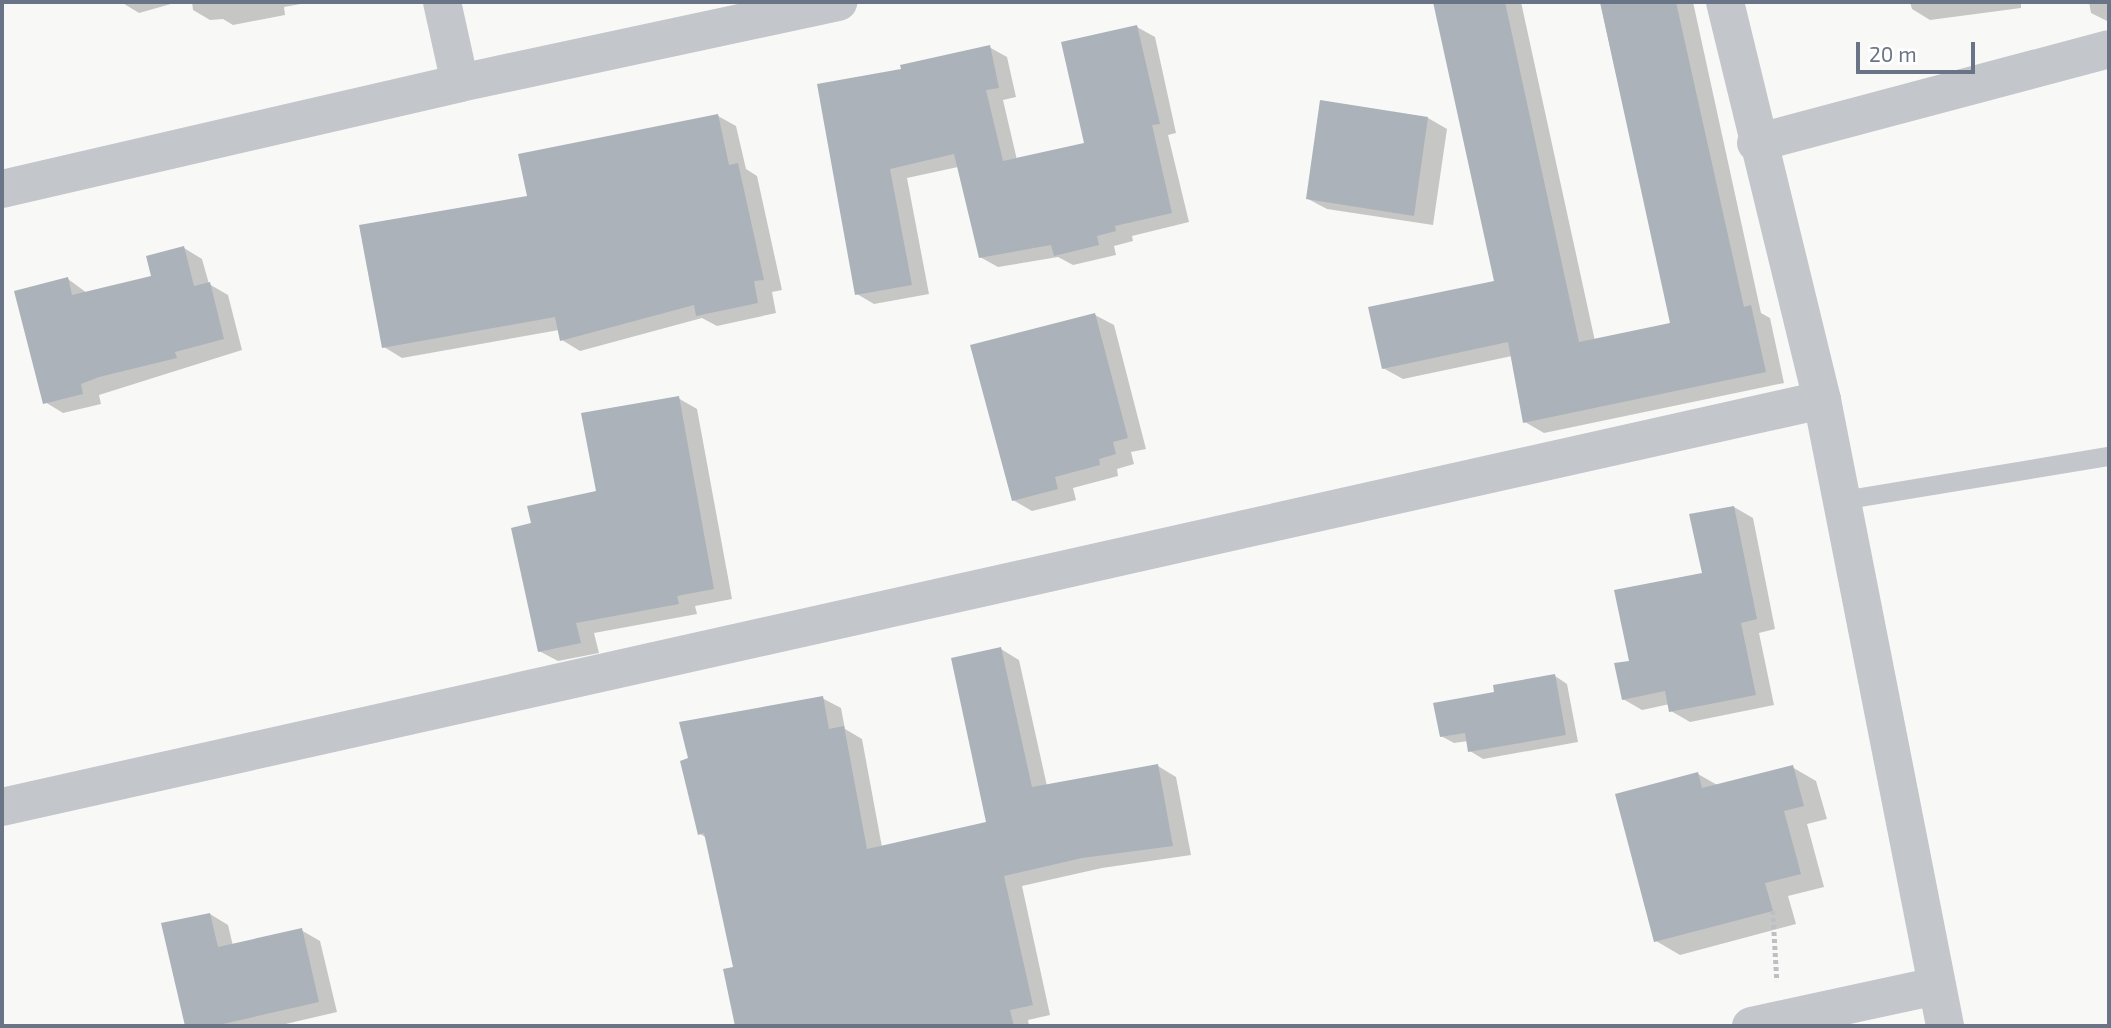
<!DOCTYPE html>
<html>
<head>
<meta charset="utf-8">
<style>
  body { margin:0 }
  #map { position:relative; width:2111px; height:1028px; overflow:hidden; background:#f8f9f7; font-family:"Exo 2",sans-serif }
  div>[style] { position:absolute }
  [style*='--x'] { left:calc(var(--x)*1px); top:calc(var(--y)*1px); width:calc(var(--w)*1px); rotate:calc(var(--a)*1deg) }
  .shadow>* { inset:0; background:#0003 }
  .building>* { inset:0; background:#abb2b9 }
  .path>* { height:4.5px; margin-top:-2.25px; transform-origin:0; background:repeating-linear-gradient(90deg,#bdbfc2 0 3.5px,transparent 0 7px) }
  .lane>* { height:19px; margin:-9.5px; padding:0 9.5px; transform-origin:9.5px; border-radius:9.5px; background:#c3c6ca }
  .street>* { height:38px; margin:-19px; padding:0 19px; transform-origin:19px; border-radius:19px; background:#c3c6ca }
  span { translate:-50% -50%; white-space:nowrap; text-align:center; line-height:1.15; -webkit-text-stroke:7px #fff; paint-order:stroke }
  .frame { position:absolute; inset:0; border:4px solid #697586; pointer-events:none }
  .scale { position:absolute; left:1856px; top:42px; width:119px; height:32px; box-sizing:border-box; border:4px solid #697586; border-top:0; padding-left:9px; font-size:21px; line-height:24px; white-space:nowrap; color:#697586; -webkit-text-stroke:5px #fff; paint-order:stroke }
</style>
</head>
<body>
<div id="map">
  <div class="shadow">
    <i style="clip-path:polygon(121px 2px,178px 2px,139px 13px)"></i>
    <i style="clip-path:polygon(192px 2px,312px 2px,284px 7px,285px 15px,233px 25px,223px 19px,210px 20px,193px 10px)"></i>
    <i style="clip-path:polygon(1434px 2px,1521px 2px,1595px 341px,1672px 324px,1600px 2px,1693px 2px,1761px 313px,1770px 318px,1784px 383px,1544px 433px,1525px 422px,1512px 356px,1403px 379px,1383px 368px,1496px 282px)"></i>
    <i style="clip-path:polygon(1910px 2px,2021px 2px,2021px 8px,1930px 20px,1912px 9px)"></i>
    <i style="clip-path:polygon(2089px 2px,2109px 2px,2109px 22px,2091px 13px)"></i>
    <i style="clip-path:polygon(1137px 27px,1155px 37px,1176px 133px,1168px 135px,1189px 222px,1132px 236px,1133px 241px,1114px 246px,1116px 255px,1073px 265px,1058px 257px,998px 267px,980px 257px,958px 167px,907px 178px,929px 294px,874px 304px,857px 294px,903px 71px,989px 47px,1007px 57px,1016px 97px,1003px 100px,1017px 160px,1086px 144px)"></i>
    <i style="clip-path:polygon(718px 116px,736px 126px,746px 169px,757px 176px,782px 290px,772px 292px,776px 313px,717px 326px,702px 318px,580px 351px,562px 340px,559px 330px,402px 358px,384px 347px,529px 197px)"></i>
    <i style="clip-path:polygon(1428px 118px,1447px 129px,1433px 225px,1327px 209px,1308px 199px)"></i>
    <i style="clip-path:polygon(184px 248px,202px 259px,209px 284px,228px 295px,242px 350px,99px 395px,101px 404px,63px 413px,45px 402px,68px 279px,87px 293px,153px 277px)"></i>
    <i style="clip-path:polygon(1095px 315px,1114px 325px,1146px 449px,1131px 452px,1134px 464px,1117px 469px,1118px 476px,1073px 488px,1076px 500px,1032px 511px,1013px 500px)"></i>
    <i style="clip-path:polygon(678px 398px,697px 409px,732px 599px,695px 606px,697px 614px,594px 633px,599px 653px,558px 661px,539px 651px,533px 525px,598px 492px)"></i>
    <i style="clip-path:polygon(1734px 507px,1753px 518px,1775px 629px,1759px 633px,1774px 705px,1690px 722px,1671px 711px,1670px 704px,1642px 710px,1623px 699px,1631px 662px,1704px 574px)"></i>
    <i style="clip-path:polygon(1001px 649px,1019px 660px,1047px 786px,1158px 766px,1176px 777px,1191px 855px,1102px 868px,1022px 886px,1050px 1015px,1028px 1020px,1029px 1026px,737px 1026px,725px 970px,736px 968px,707px 838px,700px 834px,822px 698px,841px 708px,845px 729px,862px 739px,882px 847px,988px 823px)"></i>
    <i style="clip-path:polygon(1555px 676px,1567px 684px,1578px 742px,1483px 759px,1470px 751px,1468px 741px,1454px 743px,1441px 736px)"></i>
    <i style="clip-path:polygon(1792px 767px,1816px 781px,1827px 819px,1807px 824px,1824px 887px,1788px 896px,1796px 924px,1680px 955px,1656px 941px,1698px 774px,1719px 786px)"></i>
    <i style="clip-path:polygon(210px 914px,228px 925px,233px 946px,301px 930px,320px 941px,337px 1012px,277px 1026px,187px 1026px,163px 925px)"></i>
  </div>
  <div class="building">
    <i style="clip-path:polygon(1433px 2px,1505px 2px,1579px 342px,1670px 323px,1600px 2px,1676px 2px,1744px 307px,1751px 305px,1766px 372px,1523px 423px,1508px 342px,1382px 369px,1368px 307px,1494px 281px)"></i>
    <i style="clip-path:polygon(1137px 25px,1160px 124px,1152px 125px,1172px 213px,1115px 226px,1116px 231px,1097px 236px,1099px 245px,1054px 256px,1051px 245px,979px 258px,954px 154px,890px 169px,912px 285px,855px 295px,817px 84px,901px 69px,900px 65px,990px 45px,999px 88px,986px 90px,1003px 161px,1084px 143px,1061px 42px)"></i>
    <i style="clip-path:polygon(1320px 100px,1428px 117px,1414px 216px,1306px 199px)"></i>
    <i style="clip-path:polygon(718px 114px,729px 165px,738px 163px,764px 280px,754px 281px,758px 303px,696px 316px,694px 305px,560px 341px,555px 317px,382px 348px,359px 225px,527px 196px,518px 154px)"></i>
    <i style="clip-path:polygon(184px 246px,194px 286px,210px 282px,224px 339px,175px 352px,177px 358px,99px 377px,81px 384px,83px 394px,43px 404px,14px 291px,68px 277px,72px 295px,151px 276px,146px 256px)"></i>
    <i style="clip-path:polygon(1095px 313px,1128px 438px,1113px 442px,1116px 454px,1099px 459px,1100px 465px,1055px 477px,1058px 489px,1012px 501px,970px 345px)"></i>
    <i style="clip-path:polygon(679px 396px,714px 589px,677px 596px,679px 604px,576px 623px,581px 643px,538px 652px,511px 528px,531px 523px,527px 506px,596px 491px,581px 413px)"></i>
    <i style="clip-path:polygon(1734px 506px,1757px 619px,1741px 623px,1756px 695px,1669px 712px,1665px 691px,1622px 700px,1614px 663px,1629px 661px,1614px 590px,1702px 573px,1689px 514px)"></i>
    <i style="clip-path:polygon(1001px 647px,1032px 787px,1158px 764px,1173px 846px,1082px 858px,1004px 876px,1033px 1005px,1010px 1010px,1014px 1026px,735px 1026px,723px 969px,733px 967px,704px 833px,698px 835px,680px 761px,688px 758px,679px 722px,823px 696px,829px 729px,844px 726px,867px 849px,986px 822px,951px 658px)"></i>
    <i style="clip-path:polygon(1555px 674px,1566px 735px,1468px 752px,1465px 733px,1440px 737px,1433px 703px,1494px 692px,1493px 685px)"></i>
    <i style="clip-path:polygon(1793px 765px,1804px 806px,1784px 811px,1801px 874px,1765px 883px,1773px 911px,1654px 942px,1615px 794px,1698px 772px,1702px 788px)"></i>
    <i style="clip-path:polygon(210px 913px,218px 947px,302px 928px,319px 1002px,214px 1026px,185px 1026px,161px 923px)"></i>
  </div>
  <div class="path">
    <i style="--x:1773;--y:911;--w:70;--a:86.7"></i>
  </div>
  <div class="lane">
    <i style="--x:1842;--y:500;--w:271;--a:-9.4"></i>
  </div>
  <div class="street">
    <i style="--x:442;--y:2;--w:83;--a:77.5"></i>
    <i style="--x:1725;--y:2;--w:410;--a:76.3"></i>
    <i style="--x:1822;--y:400;--w:638;--a:78.88"></i>
    <i style="--x:1756;--y:143;--w:365;--a:-14.9"></i>
    <i style="--x:2;--y:189;--w:470;--a:-13"></i>
    <i style="--x:460;--y:83;--w:387;--a:-12.1"></i>
    <i style="--x:2;--y:807;--w:1865;--a:-12.61"></i>
    <i style="--x:1751;--y:1026;--w:189;--a:-12.2"></i>
  </div>
  <div class="frame"></div>
  <div class="scale">20 m</div>
</div>
</body>
</html>
